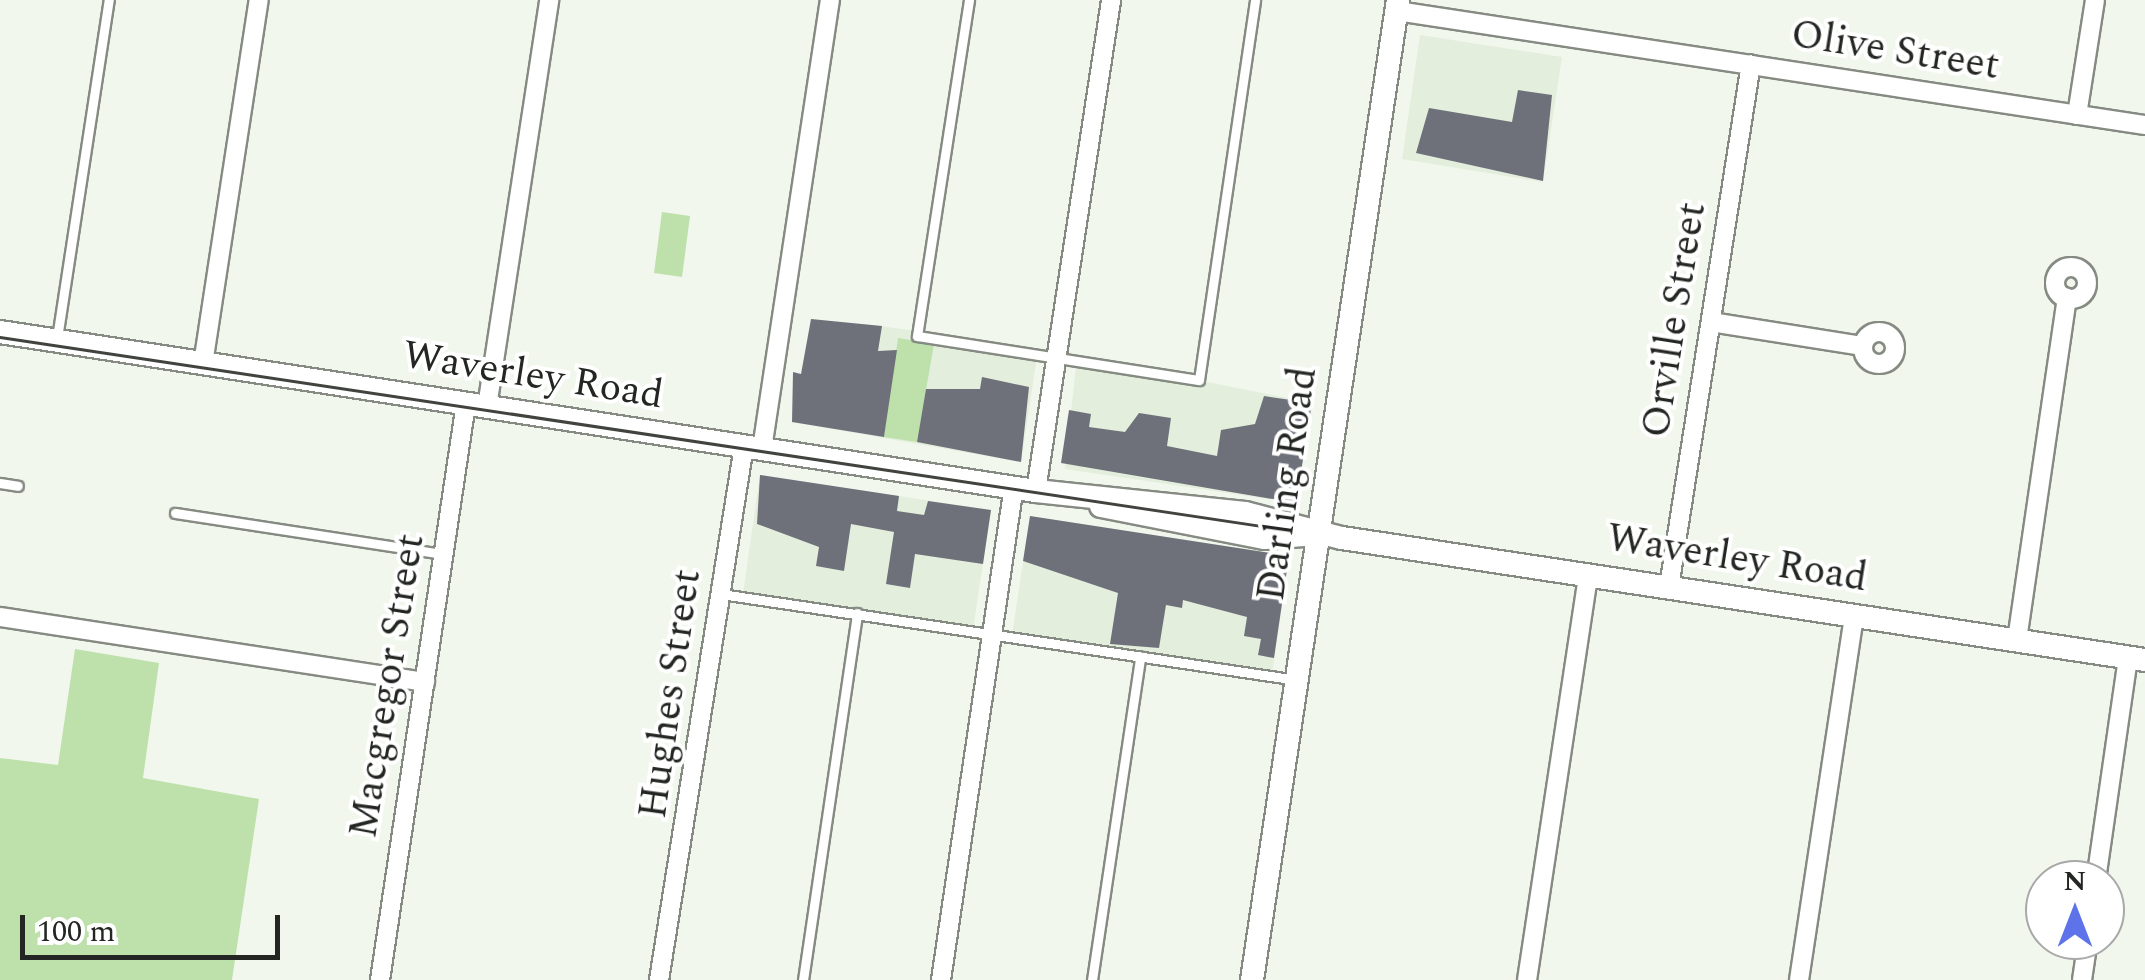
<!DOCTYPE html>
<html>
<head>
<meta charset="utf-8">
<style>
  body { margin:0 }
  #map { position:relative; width:2145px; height:980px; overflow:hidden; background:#f1f7ed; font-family:Spectral,serif }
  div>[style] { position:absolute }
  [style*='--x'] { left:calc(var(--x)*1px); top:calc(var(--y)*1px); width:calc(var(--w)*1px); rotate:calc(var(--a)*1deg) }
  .built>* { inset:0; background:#e3eedd }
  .green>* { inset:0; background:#bee1ab }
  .building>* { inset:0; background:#6e717a }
  .roads { filter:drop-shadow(2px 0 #858b82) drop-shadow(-2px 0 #858b82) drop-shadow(0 2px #858b82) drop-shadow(0 -2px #858b82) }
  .lane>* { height:9px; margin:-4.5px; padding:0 4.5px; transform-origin:4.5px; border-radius:4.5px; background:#fff }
  .street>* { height:18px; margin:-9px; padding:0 9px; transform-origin:9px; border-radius:9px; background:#fff }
  .street>.ring { margin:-9px; padding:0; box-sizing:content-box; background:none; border:18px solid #fff; border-radius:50% }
  .secondary>* { height:22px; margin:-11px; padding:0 11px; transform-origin:11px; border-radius:11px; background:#fff }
  .tram>* { height:2.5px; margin:-1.25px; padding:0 1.25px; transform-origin:1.25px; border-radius:1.25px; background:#40433e }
  span { translate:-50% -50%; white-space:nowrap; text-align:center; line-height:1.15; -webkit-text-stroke:8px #fff; paint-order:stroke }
  .street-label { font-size:40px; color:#232622 }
  .north { position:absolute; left:2025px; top:860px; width:100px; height:100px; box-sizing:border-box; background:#fff; border:2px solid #a7a8a7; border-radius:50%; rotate:0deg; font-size:28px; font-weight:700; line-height:40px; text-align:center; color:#232622 }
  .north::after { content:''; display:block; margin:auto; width:35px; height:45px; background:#5e72e9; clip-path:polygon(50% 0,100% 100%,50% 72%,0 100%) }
  .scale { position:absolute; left:20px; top:915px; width:260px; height:45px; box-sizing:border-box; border:5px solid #232622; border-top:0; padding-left:12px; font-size:30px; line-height:35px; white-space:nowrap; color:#232622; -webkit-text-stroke:8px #fff; paint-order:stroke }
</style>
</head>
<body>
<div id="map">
  <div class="built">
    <i style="clip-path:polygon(1420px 35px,1562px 57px,1543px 182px,1402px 159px)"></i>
    <i style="clip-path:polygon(882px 326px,1038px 350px,1021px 462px,792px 422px,796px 393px)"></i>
    <i style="clip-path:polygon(1077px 356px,1312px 403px,1296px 503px,1065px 469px)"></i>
    <i style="clip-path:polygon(760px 475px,991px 510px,972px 636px,742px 601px)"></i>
    <i style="clip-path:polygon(1030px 516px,1289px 556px,1271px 681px,1011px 642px)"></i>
  </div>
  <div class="green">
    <i style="clip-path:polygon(662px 212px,690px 216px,682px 277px,654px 273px)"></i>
    <i style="clip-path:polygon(898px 338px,934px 344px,917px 442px,884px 437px)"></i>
    <i style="clip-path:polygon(75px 649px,159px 663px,143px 778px,259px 799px,232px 980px,0 980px,0 758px,58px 765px)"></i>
  </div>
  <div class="building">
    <i style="clip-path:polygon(1518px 90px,1552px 95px,1543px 181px,1416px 153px,1429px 108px,1512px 122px)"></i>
    <i style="clip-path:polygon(811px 319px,882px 326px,878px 351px,897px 350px,884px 437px,792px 422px,793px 372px,801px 374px)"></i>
    <i style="clip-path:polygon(982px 377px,1029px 387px,1021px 462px,917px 442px,926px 389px,980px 389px)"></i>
    <i style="clip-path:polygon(1264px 396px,1312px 403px,1296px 503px,1061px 463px,1069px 410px,1091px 414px,1089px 427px,1125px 432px,1139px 413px,1171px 418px,1167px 446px,1217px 456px,1221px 430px,1255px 424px)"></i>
    <i style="clip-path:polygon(760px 475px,899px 496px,897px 511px,924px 515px,928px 501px,991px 510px,983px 564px,915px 554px,910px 588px,886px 584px,894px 532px,851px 524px,844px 571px,816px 566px,819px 547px,757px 524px)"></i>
    <i style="clip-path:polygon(1030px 516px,1289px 556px,1274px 658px,1258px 655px,1261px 639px,1244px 636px,1247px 617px,1183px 600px,1182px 608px,1166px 605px,1159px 648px,1110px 644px,1118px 593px,1023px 561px)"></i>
  </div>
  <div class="roads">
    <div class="lane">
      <i style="--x:969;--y:0;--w:340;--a:98.8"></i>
      <i style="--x:917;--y:336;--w:285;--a:8.9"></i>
      <i style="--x:1199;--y:380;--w:384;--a:-81.6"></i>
      <i style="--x:57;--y:338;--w:342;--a:-81.3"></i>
      <i style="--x:0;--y:483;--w:18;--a:9"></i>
      <i style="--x:175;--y:513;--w:272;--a:8.7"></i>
      <i style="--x:721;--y:594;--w:582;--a:8.49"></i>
      <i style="--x:803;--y:980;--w:371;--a:-81.6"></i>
      <i style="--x:1092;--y:980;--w:327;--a:-81.5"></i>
    </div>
    <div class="street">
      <i style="--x:1397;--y:11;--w:757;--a:8.67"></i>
      <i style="--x:2077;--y:115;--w:116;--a:-81.1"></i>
      <i class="ring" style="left:2055px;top:267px;width:14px;height:14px"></i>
      <i style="--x:1711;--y:322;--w:154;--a:9"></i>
      <i class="ring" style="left:1863px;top:332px;width:14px;height:14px"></i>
      <i style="--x:203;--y:364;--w:368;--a:-81.3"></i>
      <i style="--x:487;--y:407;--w:412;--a:-81.3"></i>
      <i style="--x:762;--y:449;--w:454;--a:-81.4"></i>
      <i style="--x:1036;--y:491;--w:497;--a:-81.3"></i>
      <i style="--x:1669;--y:587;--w:529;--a:-81.09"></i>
      <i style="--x:0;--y:617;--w:430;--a:8.7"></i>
      <i style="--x:2017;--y:640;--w:346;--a:-81.7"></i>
      <i style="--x:2096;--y:880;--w:225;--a:-81.8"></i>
      <i style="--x:380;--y:980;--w:583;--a:-81.52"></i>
      <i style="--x:659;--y:980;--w:541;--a:-80.96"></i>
      <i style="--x:941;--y:980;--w:498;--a:-81.6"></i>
      <i style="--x:1527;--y:980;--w:410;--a:-81.4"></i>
      <i style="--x:1799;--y:980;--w:369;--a:-81.4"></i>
      <i style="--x:2082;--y:980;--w:40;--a:-81.5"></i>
    </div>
    <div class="secondary">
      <i style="--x:0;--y:332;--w:1048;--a:8.73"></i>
      <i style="--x:1036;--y:491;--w:210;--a:6"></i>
      <i style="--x:1245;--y:513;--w:100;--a:14.5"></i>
      <i style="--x:1342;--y:538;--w:812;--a:8.64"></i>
      <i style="--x:1101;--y:506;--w:166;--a:11.1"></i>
      <i style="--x:1264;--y:538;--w:53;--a:-4.3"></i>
      <i style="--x:1252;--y:980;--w:991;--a:-81.53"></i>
    </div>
  </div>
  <div class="tram">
    <i style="--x:0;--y:337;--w:1276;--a:8.52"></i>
  </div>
  <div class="street-label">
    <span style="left:1895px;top:51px;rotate:9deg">Olive Street</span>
    <span style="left:1675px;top:320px;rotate:-81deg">Orville Street</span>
    <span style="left:533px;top:376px;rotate:9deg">Waverley Road</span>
    <span style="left:1288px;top:484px;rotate:-82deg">Darling Road</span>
    <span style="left:1737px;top:559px;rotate:9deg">Waverley Road</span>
    <span style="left:388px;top:686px;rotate:-81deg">Macgregor Street</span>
    <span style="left:671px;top:694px;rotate:-82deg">Hughes Street</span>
  </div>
  <div class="north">N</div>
  <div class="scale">100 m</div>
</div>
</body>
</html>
